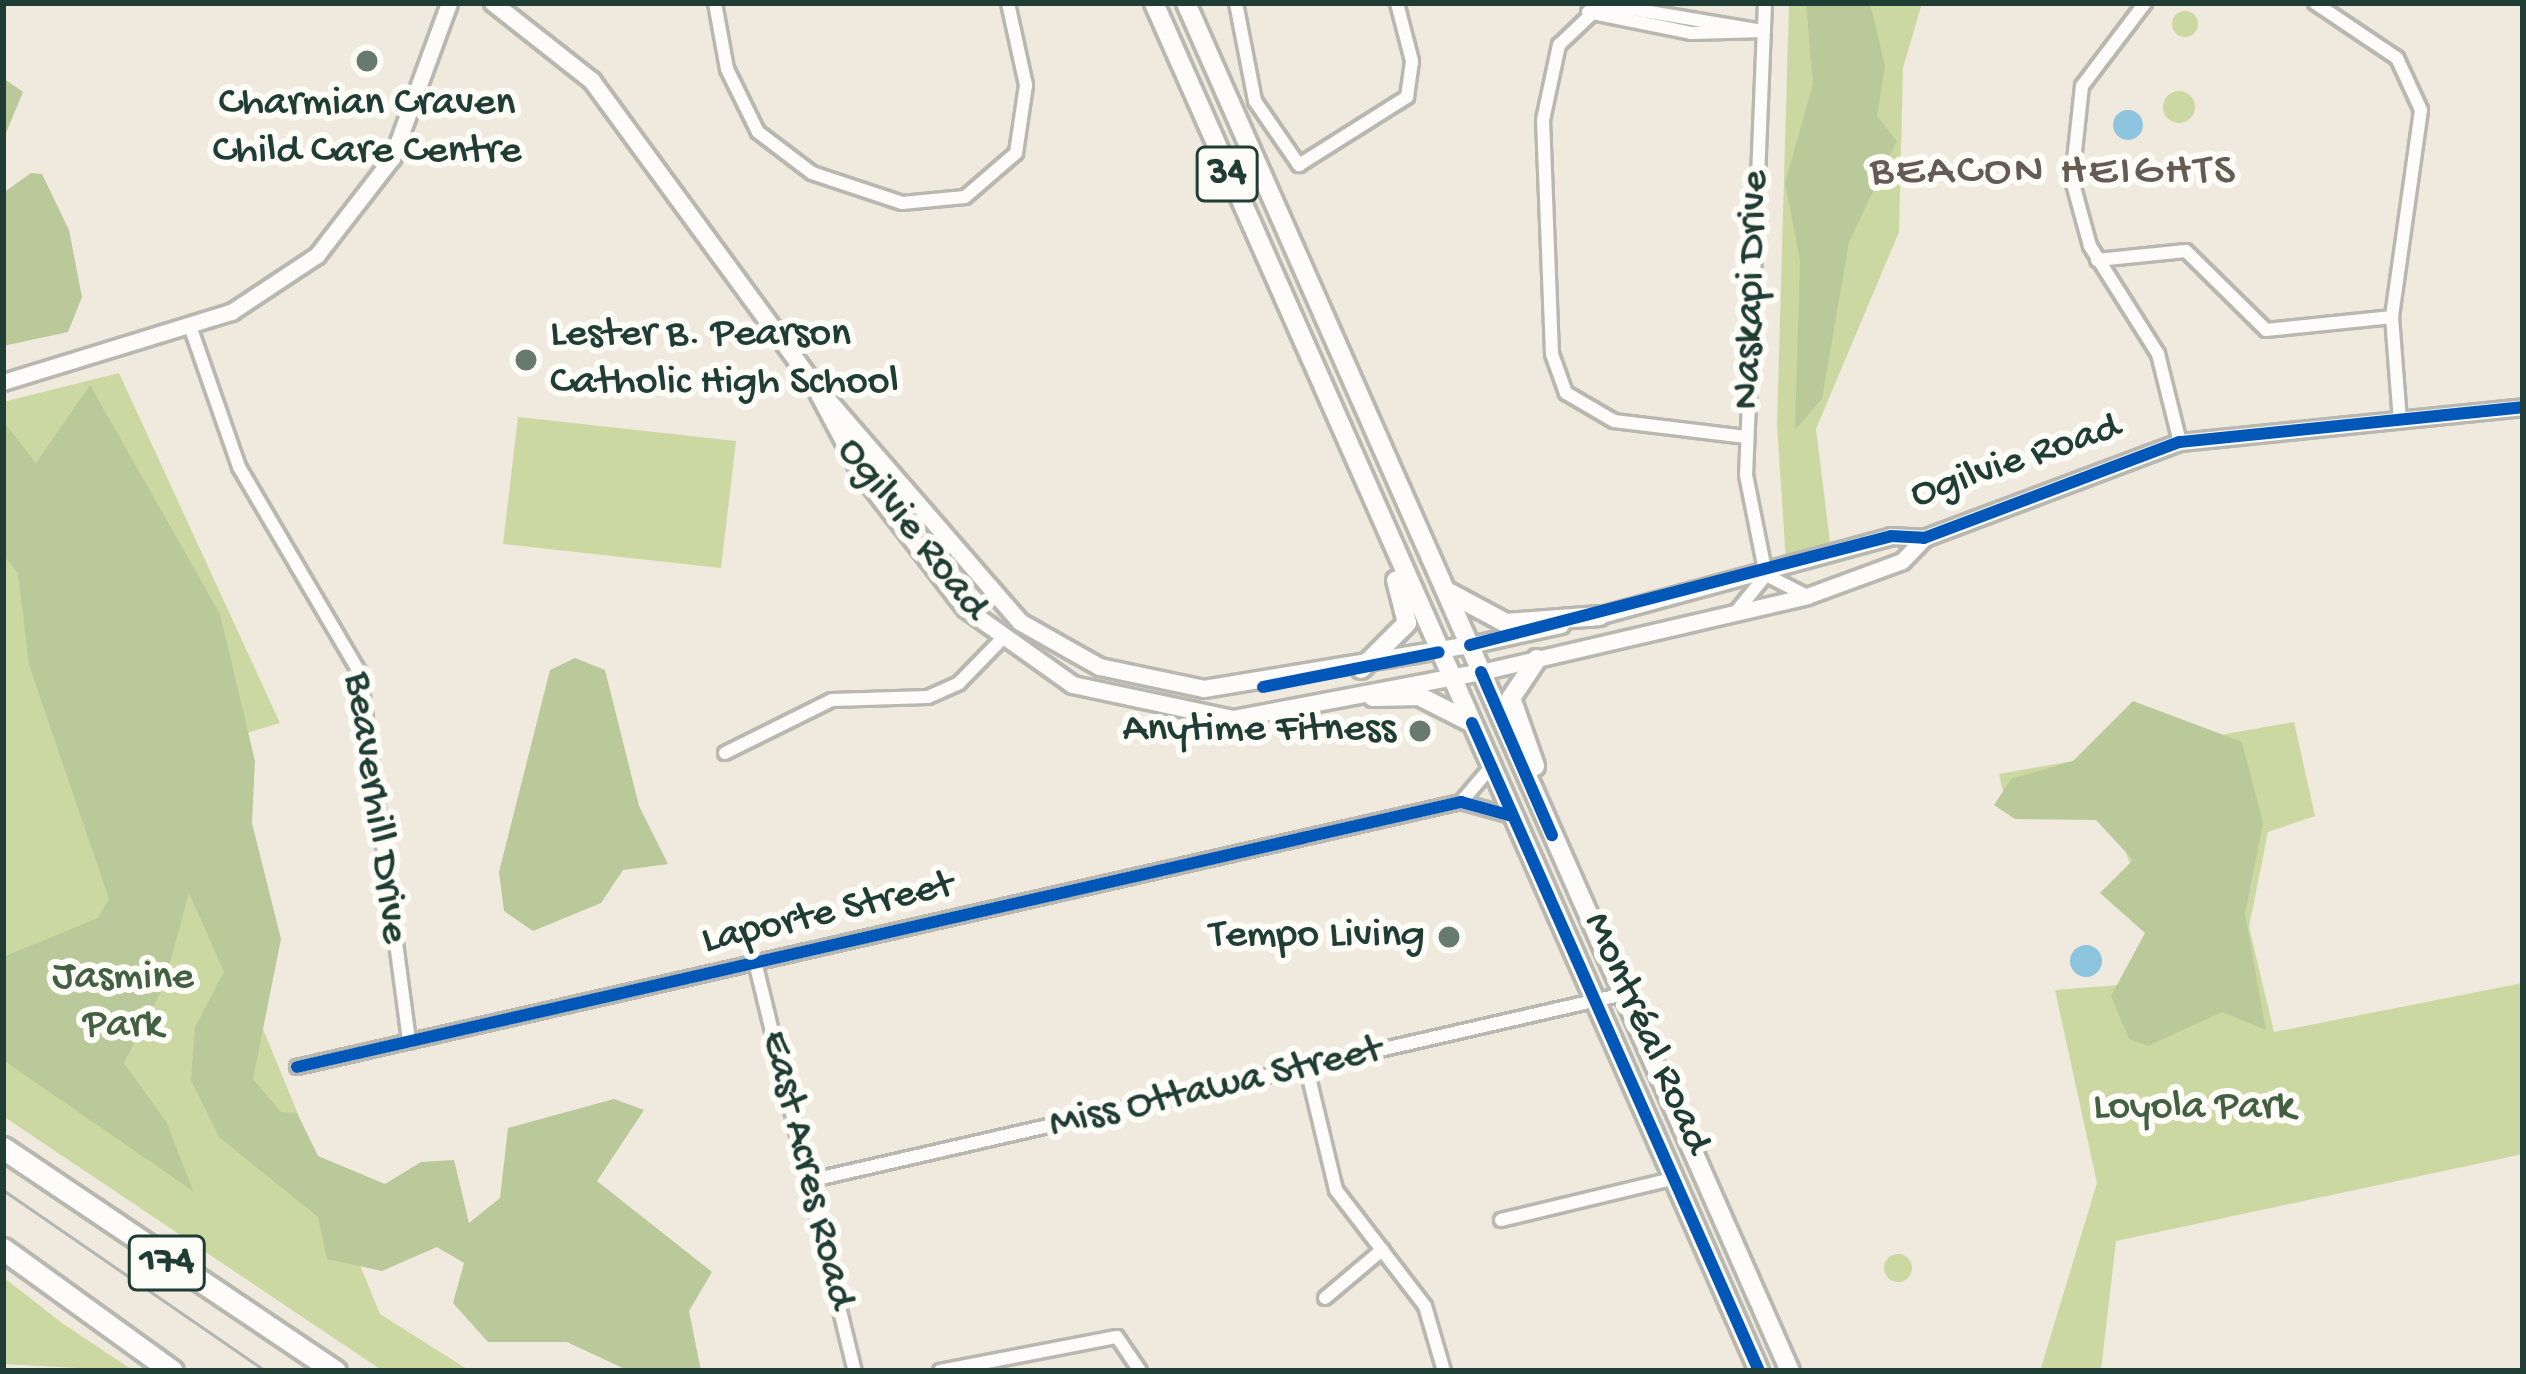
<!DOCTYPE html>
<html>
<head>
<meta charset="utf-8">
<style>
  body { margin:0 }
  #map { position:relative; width:2526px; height:1374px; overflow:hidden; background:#efe9de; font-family:"Gochi Hand",sans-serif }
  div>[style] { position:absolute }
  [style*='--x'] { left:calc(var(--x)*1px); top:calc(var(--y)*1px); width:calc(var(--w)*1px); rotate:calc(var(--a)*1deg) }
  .green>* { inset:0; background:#ccd8a1 }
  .round { border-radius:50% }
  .forest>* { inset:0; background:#b9c99a }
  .water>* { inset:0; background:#8cc5dd }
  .roads { filter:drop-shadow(3px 0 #b9b8b0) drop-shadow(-3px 0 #b9b8b0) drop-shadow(0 3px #b9b8b0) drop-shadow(0 -3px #b9b8b0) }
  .minor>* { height:12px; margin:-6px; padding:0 6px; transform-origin:6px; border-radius:6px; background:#fdfcfa }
  .tertiary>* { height:15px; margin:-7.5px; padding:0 7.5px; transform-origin:7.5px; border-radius:7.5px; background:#fdfcfa }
  .secondary>* { height:16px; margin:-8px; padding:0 8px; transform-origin:8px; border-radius:8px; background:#fdfcfa }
  .primary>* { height:18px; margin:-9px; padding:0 9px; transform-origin:9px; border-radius:9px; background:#fdfcfa }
  .motorway>* { height:21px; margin:-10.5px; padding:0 10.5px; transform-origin:10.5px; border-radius:10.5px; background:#fdfcfa }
  .tram>* { height:3px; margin:-1.5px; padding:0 1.5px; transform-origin:1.5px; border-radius:1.5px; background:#b4b6b4 }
  .cycleway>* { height:12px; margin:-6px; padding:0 6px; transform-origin:6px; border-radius:6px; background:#0057b8 }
  .dots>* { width:33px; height:33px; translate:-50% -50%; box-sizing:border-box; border:6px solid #fdfcf7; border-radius:50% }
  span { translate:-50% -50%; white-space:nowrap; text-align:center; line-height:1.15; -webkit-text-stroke:12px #fdfcf7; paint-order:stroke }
  .shield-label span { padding:3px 9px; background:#fdfcf7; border:3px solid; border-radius:9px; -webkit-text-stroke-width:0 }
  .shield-label { font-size:39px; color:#1f3d34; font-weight:700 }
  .poi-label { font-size:42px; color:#1f3d34 }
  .left { translate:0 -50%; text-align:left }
  .right { translate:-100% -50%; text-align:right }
  .street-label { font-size:42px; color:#1f3d34 }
  .park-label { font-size:42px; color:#436043 }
  .neighbourhood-label { font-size:45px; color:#635b54; letter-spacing:3px }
  .frame { position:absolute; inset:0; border:6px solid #1f3d34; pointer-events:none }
</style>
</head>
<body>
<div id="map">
  <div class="green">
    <i style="clip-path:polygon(1789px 3px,1922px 3px,1903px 68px,1899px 232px,1816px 429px,1830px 542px,1786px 561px,1777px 425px)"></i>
    <i class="round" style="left:2172px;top:11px;width:26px;height:26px"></i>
    <i class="round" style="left:2163px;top:91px;width:32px;height:32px"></i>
    <i style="clip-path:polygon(119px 373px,280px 723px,153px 761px,380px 1314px,470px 1371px,383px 1371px,3px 1116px,3px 402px)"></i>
    <i style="clip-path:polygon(518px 417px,736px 441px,721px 568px,503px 544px)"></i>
    <i style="clip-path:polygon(2294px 722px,2315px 816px,2268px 832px,2249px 927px,2274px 1032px,2523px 983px,2523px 1154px,2116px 1241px,2101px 1371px,2040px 1371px,2097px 1183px,2055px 990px,2170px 981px,2113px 814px,2003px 792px,1999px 774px)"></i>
    <i class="round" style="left:1884px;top:1254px;width:28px;height:28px"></i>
    <i style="clip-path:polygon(3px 1277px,62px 1323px,134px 1371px,3px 1364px)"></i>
  </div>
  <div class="forest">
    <i style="clip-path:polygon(1806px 3px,1870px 3px,1885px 66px,1877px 116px,1897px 141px,1849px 242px,1822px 399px,1795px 430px,1800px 260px,1785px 183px,1813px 84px)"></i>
    <i style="clip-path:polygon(3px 78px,23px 92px,3px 140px)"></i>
    <i style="clip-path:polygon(31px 173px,42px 174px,69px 230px,82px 297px,68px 332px,3px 346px,3px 193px)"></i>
    <i style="clip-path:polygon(90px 385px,220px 614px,255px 761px,252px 823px,281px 939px,253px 1079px,281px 1112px,297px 1113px,318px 1156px,385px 1184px,421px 1162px,454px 1160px,469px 1223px,500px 1198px,508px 1128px,614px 1099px,644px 1110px,597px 1181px,712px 1272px,689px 1311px,701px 1371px,629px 1371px,567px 1342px,488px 1342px,453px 1303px,464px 1263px,437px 1247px,382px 1271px,327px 1259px,318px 1217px,219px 1137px,191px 1080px,195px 1027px,224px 972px,189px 893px,163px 988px,124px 1063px,167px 1123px,193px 1191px,3px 1060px,3px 957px,98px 918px,109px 899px,29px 665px,18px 573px,3px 555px,3px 421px,36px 463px)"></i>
    <i style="clip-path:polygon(575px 658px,605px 670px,639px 806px,668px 864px,623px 870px,601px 903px,533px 931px,504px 911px,499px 872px,550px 670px)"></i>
    <i style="clip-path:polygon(2133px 701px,2242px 742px,2263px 823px,2245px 914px,2266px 1030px,2222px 1012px,2148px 1046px,2129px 1039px,2111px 996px,2145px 933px,2100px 893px,2133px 860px,2096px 820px,2015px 819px,1994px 805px,2011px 779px,2073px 761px)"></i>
  </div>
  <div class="water">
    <i class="round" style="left:2113px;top:110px;width:30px;height:30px"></i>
    <i class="round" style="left:2070px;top:945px;width:32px;height:32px"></i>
  </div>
  <div class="roads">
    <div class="minor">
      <i style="--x:715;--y:3;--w:67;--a:79.7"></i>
      <i style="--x:727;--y:69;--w:70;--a:63.8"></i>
      <i style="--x:758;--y:132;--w:68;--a:37.2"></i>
      <i style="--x:812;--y:173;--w:95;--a:18.4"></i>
      <i style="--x:902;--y:203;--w:63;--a:-5.4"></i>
      <i style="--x:965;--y:197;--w:67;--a:-40.8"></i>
      <i style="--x:1016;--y:153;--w:69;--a:-81.6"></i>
      <i style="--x:1026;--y:85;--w:84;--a:-102.4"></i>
      <i style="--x:1236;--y:3;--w:100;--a:79"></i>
      <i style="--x:1255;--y:101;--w:78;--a:55.5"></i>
      <i style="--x:1299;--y:165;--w:128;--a:-32.2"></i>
      <i style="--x:1407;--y:97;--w:36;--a:-82"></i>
      <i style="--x:1412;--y:61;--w:60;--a:-104.5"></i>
      <i style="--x:1765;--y:3;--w:472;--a:92.3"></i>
      <i style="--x:1746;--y:475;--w:102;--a:78.7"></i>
      <i style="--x:1766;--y:575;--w:46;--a:27.1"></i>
      <i style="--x:2145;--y:3;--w:104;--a:127.2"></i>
      <i style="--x:2082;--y:86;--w:95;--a:96.1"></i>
      <i style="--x:2072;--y:180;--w:68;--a:74.7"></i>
      <i style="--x:2090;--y:246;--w:128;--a:57.8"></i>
      <i style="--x:2158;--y:354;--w:91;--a:76"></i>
      <i style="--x:2315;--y:3;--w:99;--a:33.9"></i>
      <i style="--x:2397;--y:58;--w:57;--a:65.2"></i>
      <i style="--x:2421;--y:110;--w:209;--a:98"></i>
      <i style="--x:2392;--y:317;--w:103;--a:85.6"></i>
      <i style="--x:1588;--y:12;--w:105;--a:11.5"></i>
      <i style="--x:1691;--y:33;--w:73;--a:-1.6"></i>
      <i style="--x:2097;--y:260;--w:89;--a:-5.8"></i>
      <i style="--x:2186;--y:251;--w:112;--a:44.6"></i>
      <i style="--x:2266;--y:330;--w:127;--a:-5.9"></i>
      <i style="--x:190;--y:326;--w:149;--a:70.8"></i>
      <i style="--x:239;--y:467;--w:239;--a:59.6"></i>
      <i style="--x:360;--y:673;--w:372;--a:82.4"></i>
      <i style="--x:1746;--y:437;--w:133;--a:-173.1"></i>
      <i style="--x:1614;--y:421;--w:56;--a:-149.7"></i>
      <i style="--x:1566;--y:393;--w:41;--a:-109.7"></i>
      <i style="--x:1552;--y:354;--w:234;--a:-92.2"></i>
      <i style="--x:1543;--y:120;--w:77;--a:-78"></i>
      <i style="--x:1559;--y:45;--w:59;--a:-43.6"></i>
      <i style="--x:1602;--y:4;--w:164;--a:9.5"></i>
      <i style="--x:1736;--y:612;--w:48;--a:-51"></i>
      <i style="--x:725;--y:753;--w:119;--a:-26.4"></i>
      <i style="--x:832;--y:700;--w:96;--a:-1.8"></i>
      <i style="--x:928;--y:697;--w:34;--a:-24"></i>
      <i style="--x:959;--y:683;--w:60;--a:-45.7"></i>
      <i style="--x:1461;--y:802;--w:46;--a:-49.4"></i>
      <i style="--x:757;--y:970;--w:413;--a:76.3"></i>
      <i style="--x:297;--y:1067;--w:1194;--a:-12.83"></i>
      <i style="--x:1461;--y:802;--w:53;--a:15.4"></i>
      <i style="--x:1307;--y:1069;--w:124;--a:76.5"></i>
      <i style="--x:1336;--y:1190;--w:146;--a:52.5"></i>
      <i style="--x:1425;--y:1306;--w:68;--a:73.7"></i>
      <i style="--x:808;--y:1181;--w:837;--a:-12.91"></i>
      <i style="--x:1501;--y:1220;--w:176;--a:-13.5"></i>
      <i style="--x:1325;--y:1298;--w:75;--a:-40.1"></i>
      <i style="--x:940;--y:1371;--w:180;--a:-10.9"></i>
      <i style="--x:1117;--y:1337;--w:41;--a:55.9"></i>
    </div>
    <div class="tertiary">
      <i style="--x:3;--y:382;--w:239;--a:-17.1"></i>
      <i style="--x:231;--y:312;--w:103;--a:-33.5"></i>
      <i style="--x:317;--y:255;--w:123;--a:-52.3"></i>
      <i style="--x:392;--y:158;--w:165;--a:-69.8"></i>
      <i style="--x:1590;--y:618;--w:312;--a:-15.2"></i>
      <i style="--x:1891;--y:536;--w:33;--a:3"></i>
      <i style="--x:1924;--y:538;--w:273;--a:-20.6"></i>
      <i style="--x:2180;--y:442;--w:345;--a:-5.8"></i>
      <i style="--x:1470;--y:645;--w:93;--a:-12.4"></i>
      <i style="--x:1481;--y:672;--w:335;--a:-13.1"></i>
      <i style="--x:1807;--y:596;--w:101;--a:-20.2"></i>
      <i style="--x:1902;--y:561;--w:32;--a:-46"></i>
    </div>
    <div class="secondary">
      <i style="--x:493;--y:3;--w:126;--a:38.2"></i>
      <i style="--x:592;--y:81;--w:376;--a:53.8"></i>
      <i style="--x:814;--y:384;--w:315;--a:49.1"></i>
      <i style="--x:1020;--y:622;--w:92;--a:29.4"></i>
      <i style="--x:1100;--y:667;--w:106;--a:11.9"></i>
      <i style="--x:1204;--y:689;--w:270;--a:-9.4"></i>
      <i style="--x:814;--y:385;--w:98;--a:62.1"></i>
      <i style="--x:860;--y:472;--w:173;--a:52.3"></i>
      <i style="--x:966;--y:609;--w:131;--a:35.4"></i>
      <i style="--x:1073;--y:685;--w:164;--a:12"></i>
      <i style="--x:1233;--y:719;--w:252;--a:-10.7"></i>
    </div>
    <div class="primary">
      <i style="--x:1154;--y:3;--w:1496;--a:66.14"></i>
      <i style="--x:1186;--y:3;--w:1495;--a:66.18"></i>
      <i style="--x:1450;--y:593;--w:64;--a:28.2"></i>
      <i style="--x:1506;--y:623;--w:94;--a:-4.3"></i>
      <i style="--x:1361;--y:669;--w:65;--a:-45"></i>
      <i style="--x:1407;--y:623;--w:44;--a:-104.3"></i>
      <i style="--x:1373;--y:697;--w:46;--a:-1.2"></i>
      <i style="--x:1419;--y:696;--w:59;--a:27"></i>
      <i style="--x:1535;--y:766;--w:72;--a:-109.4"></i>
      <i style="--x:1511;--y:698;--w:47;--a:-56.3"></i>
    </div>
    <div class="motorway">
      <i style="--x:3;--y:1148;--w:400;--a:33.9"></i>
      <i style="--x:3;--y:1249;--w:208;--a:35.8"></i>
    </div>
  </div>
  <div class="tram">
    <i style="--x:3;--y:1190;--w:318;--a:34.6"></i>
  </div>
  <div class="cycleway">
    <i style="--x:1470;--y:645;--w:435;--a:-14.5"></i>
    <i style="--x:1891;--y:536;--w:33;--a:3"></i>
    <i style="--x:1924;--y:538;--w:273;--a:-20.6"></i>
    <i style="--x:2180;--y:442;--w:345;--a:-5.8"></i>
    <i style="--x:1481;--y:672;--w:178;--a:66.5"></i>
    <i style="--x:1263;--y:687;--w:179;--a:-11.2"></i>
    <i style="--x:1472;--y:723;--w:709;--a:66.11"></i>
    <i style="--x:297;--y:1067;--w:1194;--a:-12.83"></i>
    <i style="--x:1461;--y:802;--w:53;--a:15.4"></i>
  </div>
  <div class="dots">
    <i style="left:367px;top:61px;background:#687970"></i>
    <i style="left:526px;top:360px;background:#687970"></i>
    <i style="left:1420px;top:731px;background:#687970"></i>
    <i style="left:1449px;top:937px;background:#687970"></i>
  </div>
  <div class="shield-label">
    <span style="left:1227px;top:174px">34</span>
    <span style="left:167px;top:1263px">174</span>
  </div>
  <div class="poi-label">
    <span style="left:367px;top:129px">Charmian Craven<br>Child Care Centre</span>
    <span class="left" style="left:550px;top:360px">Lester B. Pearson<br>Catholic High School</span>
    <span class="right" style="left:1396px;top:731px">Anytime Fitness</span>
    <span class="right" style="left:1425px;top:937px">Tempo Living</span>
  </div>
  <div class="street-label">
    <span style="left:1753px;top:290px;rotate:-88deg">Naskapi Drive</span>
    <span style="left:2016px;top:463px;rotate:-19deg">Ogilvie Road</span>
    <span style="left:911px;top:530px;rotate:52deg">Ogilvie Road</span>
    <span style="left:374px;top:808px;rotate:82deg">Beaverhill Drive</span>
    <span style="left:828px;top:915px;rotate:-13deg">Laporte Street</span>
    <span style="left:1645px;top:1034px;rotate:66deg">Montréal Road</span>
    <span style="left:1216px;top:1089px;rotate:-13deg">Miss Ottawa Street</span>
    <span style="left:806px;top:1170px;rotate:76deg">East Acres Road</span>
  </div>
  <div class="park-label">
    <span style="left:123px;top:1003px">Jasmine<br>Park</span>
    <span style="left:2194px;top:1109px">Loyola Park</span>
  </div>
  <div class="neighbourhood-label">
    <span style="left:2054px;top:173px">BEACON HEIGHTS</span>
  </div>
  <div class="frame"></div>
</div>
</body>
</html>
